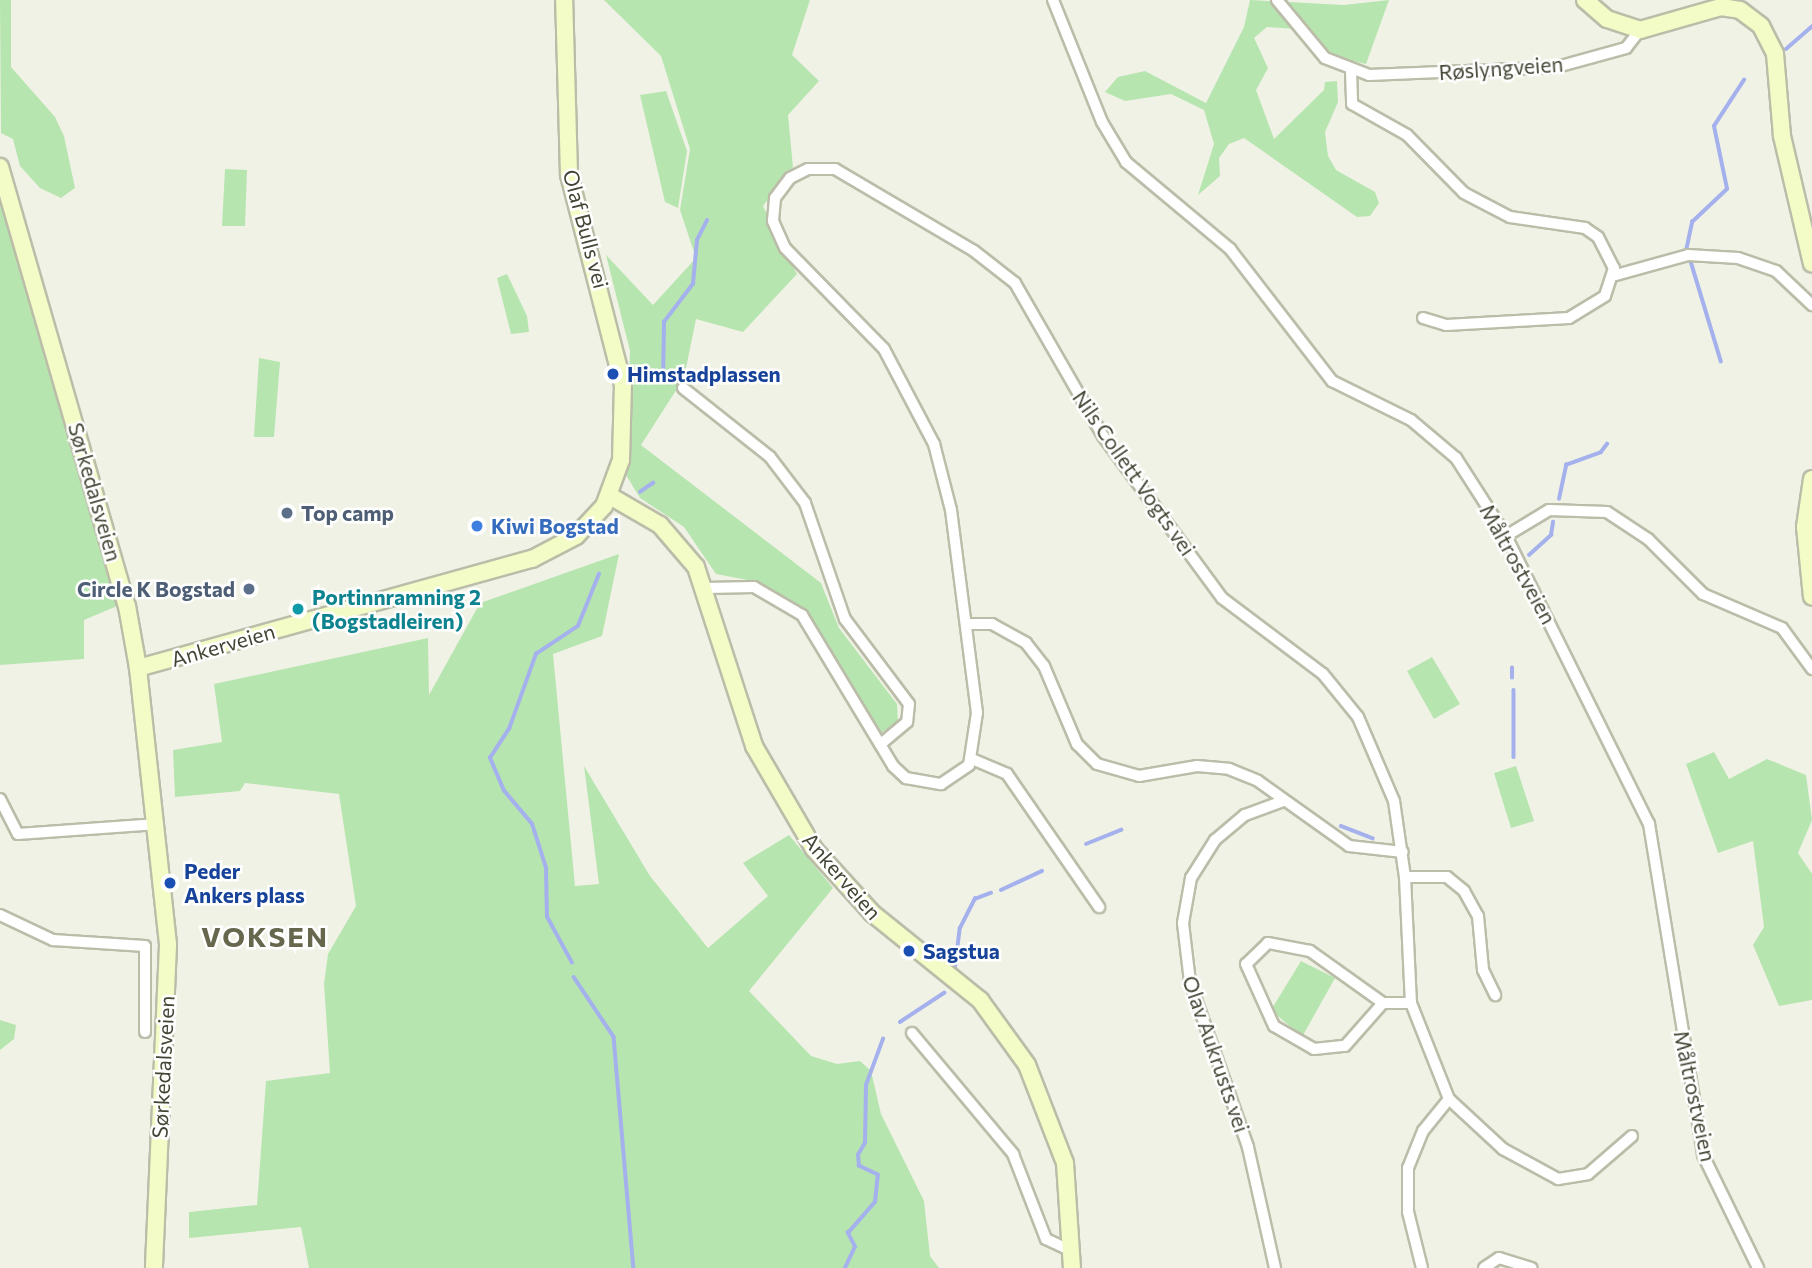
<!DOCTYPE html>
<html>
<head>
<meta charset="utf-8">
<style>
  body { margin:0 }
  #map { position:relative; width:1812px; height:1268px; overflow:hidden; background:#f1f2e6; font-family:Commissioner,sans-serif }
  div>[style] { position:absolute }
  [style*='--x'] { left:calc(var(--x)*1px); top:calc(var(--y)*1px); width:calc(var(--w)*1px); rotate:calc(var(--a)*1deg) }
  .green>* { inset:0; background:#b7e5b0 }
  .stream>* { height:3.5px; margin:-1.75px; padding:0 1.75px; transform-origin:1.75px; border-radius:1.75px; background:#a4b1ed }
  .roads { filter:drop-shadow(2px 0 #bbbda9) drop-shadow(-2px 0 #bbbda9) drop-shadow(0 2px #bbbda9) drop-shadow(0 -2px #bbbda9) }
  .street>* { height:10px; margin:-5px; padding:0 5px; transform-origin:5px; border-radius:5px; background:#fff }
  .secondary>* { height:16px; margin:-8px; padding:0 8px; transform-origin:8px; border-radius:8px; background:#f3fcc6 }
  .dots>* { width:19px; height:19px; translate:-50% -50%; box-sizing:border-box; border:4px solid #fff; border-radius:50% }
  span { translate:-50% -50%; white-space:nowrap; text-align:center; line-height:1.15; -webkit-text-stroke:5px #fff; paint-order:stroke }
  .street-label { font-size:21px; color:#444535 }
  .transit-label { font-size:21px; color:#164399; font-weight:700 }
  .left { translate:0 -50%; text-align:left }
  .service-label { font-size:21px; color:#4e5e75; font-weight:700 }
  .right { translate:-100% -50%; text-align:right }
  .shop-label { font-size:21px; color:#366cbe; font-weight:700 }
  .culture-label { font-size:21px; color:#0d838f; font-weight:700 }
  .district-label { font-size:28px; color:#66674d; font-weight:700; letter-spacing:2px }
</style>
</head>
<body>
<div id="map">
  <div class="green">
    <i style="clip-path:polygon(0 0,11px 0,11px 67px,55px 117px,64px 136px,75px 188px,61px 198px,40px 188px,20px 166px,13px 139px,1px 133px)"></i>
    <i style="clip-path:polygon(604px 0,810px 0,792px 55px,819px 81px,788px 115px,793px 167px,763px 206px,797px 274px,743px 332px,696px 319px,684px 378px,641px 445px,821px 583px,839px 628px,897px 704px,898px 722px,881px 733px,804px 612px,758px 582px,716px 574px,684px 527px,640px 498px,626px 475px,630px 351px,606px 255px,653px 305px,696px 258px,680px 210px,690px 149px,661px 56px)"></i>
    <i style="clip-path:polygon(1250px 0,1344px 5px,1389px 0,1366px 64px,1331px 56px,1297px 29px,1267px 27px,1254px 38px,1268px 68px,1256px 90px,1274px 139px,1324px 90px,1325px 82px,1337px 81px,1338px 102px,1325px 132px,1328px 156px,1336px 170px,1375px 192px,1379px 203px,1370px 216px,1357px 217px,1244px 138px,1229px 144px,1219px 158px,1220px 176px,1198px 195px,1214px 144px,1204px 110px,1171px 94px,1125px 101px,1105px 92px,1118px 77px,1145px 71px,1206px 103px,1244px 27px)"></i>
    <i style="clip-path:polygon(666px 91px,687px 151px,678px 208px,665px 202px,640px 95px)"></i>
    <i style="clip-path:polygon(225px 169px,247px 170px,245px 226px,222px 226px)"></i>
    <i style="clip-path:polygon(0 185px,117px 606px,84px 620px,84px 659px,0 665px)"></i>
    <i style="clip-path:polygon(507px 274px,527px 316px,529px 332px,511px 334px,497px 278px)"></i>
    <i style="clip-path:polygon(259px 358px,280px 362px,274px 437px,254px 437px)"></i>
    <i style="clip-path:polygon(619px 554px,602px 636px,553px 654px,575px 886px,599px 884px,584px 766px,650px 876px,708px 948px,768px 896px,743px 863px,789px 835px,833px 888px,749px 991px,811px 1056px,837px 1064px,860px 1061px,871px 1071px,881px 1114px,924px 1201px,930px 1256px,939px 1268px,309px 1268px,301px 1227px,189px 1238px,189px 1212px,257px 1205px,266px 1081px,330px 1073px,324px 984px,328px 954px,356px 906px,339px 794px,245px 783px,240px 791px,175px 797px,173px 750px,222px 742px,214px 684px,428px 638px,429px 695px,480px 603px)"></i>
    <i style="clip-path:polygon(1432px 657px,1460px 704px,1434px 719px,1407px 671px)"></i>
    <i style="clip-path:polygon(1714px 752px,1729px 779px,1767px 759px,1806px 775px,1812px 820px,1798px 853px,1812px 874px,1812px 1000px,1779px 1006px,1753px 945px,1764px 927px,1753px 841px,1718px 853px,1686px 764px)"></i>
    <i style="clip-path:polygon(1516px 766px,1534px 821px,1511px 828px,1494px 773px)"></i>
    <i style="clip-path:polygon(1301px 961px,1335px 978px,1302px 1037px,1271px 1010px)"></i>
    <i style="clip-path:polygon(0 1020px,16px 1025px,14px 1039px,0 1050px)"></i>
  </div>
  <div class="stream">
    <i style="--x:1786;--y:49;--w:35;--a:-41"></i>
    <i style="--x:1686;--y:251;--w:30;--a:-78"></i>
    <i style="--x:1692;--y:222;--w:48;--a:-43.3"></i>
    <i style="--x:1727;--y:189;--w:64;--a:-101.7"></i>
    <i style="--x:1714;--y:126;--w:55;--a:-56.9"></i>
    <i style="--x:1690;--y:258;--w:108;--a:73.2"></i>
    <i style="--x:663;--y:381;--w:59;--a:-89"></i>
    <i style="--x:664;--y:322;--w:48;--a:-52.7"></i>
    <i style="--x:693;--y:284;--w:44;--a:-84.8"></i>
    <i style="--x:697;--y:240;--w:22;--a:-63"></i>
    <i style="--x:640;--y:492;--w:16;--a:-35"></i>
    <i style="--x:1559;--y:499;--w:35;--a:-78"></i>
    <i style="--x:1566;--y:465;--w:37;--a:-20"></i>
    <i style="--x:1601;--y:452;--w:10;--a:-53"></i>
    <i style="--x:1529;--y:555;--w:30;--a:-42"></i>
    <i style="--x:1551;--y:535;--w:13;--a:-81"></i>
    <i style="--x:1512;--y:678;--w:10;--a:-90"></i>
    <i style="--x:1514;--y:690;--w:67;--a:90"></i>
    <i style="--x:1341;--y:826;--w:34;--a:21"></i>
    <i style="--x:1086;--y:844;--w:38;--a:-22"></i>
    <i style="--x:1001;--y:890;--w:45;--a:-24.9"></i>
    <i style="--x:572;--y:963;--w:52;--a:-118.5"></i>
    <i style="--x:547;--y:917;--w:49;--a:-91.2"></i>
    <i style="--x:546;--y:868;--w:46;--a:-107.7"></i>
    <i style="--x:532;--y:824;--w:43;--a:-130.3"></i>
    <i style="--x:504;--y:791;--w:36;--a:-113"></i>
    <i style="--x:490;--y:758;--w:35;--a:-57"></i>
    <i style="--x:509;--y:729;--w:80;--a:-70.2"></i>
    <i style="--x:536;--y:654;--w:50;--a:-33.7"></i>
    <i style="--x:578;--y:626;--w:56;--a:-68"></i>
    <i style="--x:955;--y:967;--w:39;--a:-83"></i>
    <i style="--x:960;--y:928;--w:33;--a:-63"></i>
    <i style="--x:975;--y:899;--w:17;--a:-21"></i>
    <i style="--x:574;--y:977;--w:72;--a:56.3"></i>
    <i style="--x:614;--y:1037;--w:232;--a:85.1"></i>
    <i style="--x:900;--y:1022;--w:53;--a:-33.4"></i>
    <i style="--x:845;--y:1268;--w:23;--a:-65"></i>
    <i style="--x:855;--y:1247;--w:16;--a:-117"></i>
    <i style="--x:848;--y:1233;--w:41;--a:-48.9"></i>
    <i style="--x:875;--y:1202;--w:27;--a:-84"></i>
    <i style="--x:878;--y:1175;--w:21;--a:-155"></i>
    <i style="--x:859;--y:1166;--w:11;--a:-95"></i>
    <i style="--x:858;--y:1155;--w:14;--a:-60"></i>
    <i style="--x:865;--y:1143;--w:58;--a:-89"></i>
    <i style="--x:866;--y:1085;--w:49;--a:-69.7"></i>
  </div>
  <div class="roads">
    <div class="street">
      <i style="--x:1053;--y:0;--w:131;--a:68.1"></i>
      <i style="--x:1102;--y:122;--w:47;--a:59"></i>
      <i style="--x:1126;--y:162;--w:136;--a:39.9"></i>
      <i style="--x:1230;--y:249;--w:167;--a:52.3"></i>
      <i style="--x:1332;--y:381;--w:88;--a:26.3"></i>
      <i style="--x:1411;--y:420;--w:59;--a:40.2"></i>
      <i style="--x:1456;--y:458;--w:93;--a:57.3"></i>
      <i style="--x:1506;--y:536;--w:322;--a:63.6"></i>
      <i style="--x:1649;--y:824;--w:335;--a:80.7"></i>
      <i style="--x:1703;--y:1155;--w:126;--a:64"></i>
      <i style="--x:1277;--y:0;--w:75;--a:50.4"></i>
      <i style="--x:1325;--y:58;--w:47;--a:21.1"></i>
      <i style="--x:1369;--y:75;--w:188;--a:-2.4"></i>
      <i style="--x:1557;--y:67;--w:72;--a:-15.4"></i>
      <i style="--x:1626;--y:48;--w:23;--a:-52"></i>
      <i style="--x:1351;--y:71;--w:33;--a:88"></i>
      <i style="--x:1352;--y:104;--w:63;--a:29.4"></i>
      <i style="--x:1407;--y:135;--w:81;--a:45.5"></i>
      <i style="--x:1464;--y:193;--w:52;--a:27.6"></i>
      <i style="--x:1510;--y:217;--w:76;--a:8.3"></i>
      <i style="--x:1585;--y:228;--w:16;--a:35"></i>
      <i style="--x:1598;--y:237;--w:35;--a:63"></i>
      <i style="--x:1614;--y:268;--w:29;--a:108"></i>
      <i style="--x:1605;--y:296;--w:42;--a:148.6"></i>
      <i style="--x:1569;--y:318;--w:123;--a:176.7"></i>
      <i style="--x:1446;--y:325;--w:24;--a:-163"></i>
      <i style="--x:1616;--y:275;--w:75;--a:-15.5"></i>
      <i style="--x:1688;--y:255;--w:50;--a:3.4"></i>
      <i style="--x:1738;--y:258;--w:40;--a:18.9"></i>
      <i style="--x:1776;--y:271;--w:50;--a:43.4"></i>
      <i style="--x:683;--y:388;--w:111;--a:38.4"></i>
      <i style="--x:770;--y:457;--w:58;--a:52.7"></i>
      <i style="--x:805;--y:503;--w:123;--a:71"></i>
      <i style="--x:845;--y:619;--w:106;--a:53"></i>
      <i style="--x:909;--y:704;--w:18;--a:96"></i>
      <i style="--x:907;--y:722;--w:35;--a:140"></i>
      <i style="--x:1506;--y:536;--w:50;--a:-31.2"></i>
      <i style="--x:1549;--y:510;--w:58;--a:2"></i>
      <i style="--x:1607;--y:512;--w:49;--a:33.4"></i>
      <i style="--x:1648;--y:539;--w:78;--a:45"></i>
      <i style="--x:1703;--y:594;--w:86;--a:23.3"></i>
      <i style="--x:1782;--y:628;--w:51;--a:53.8"></i>
      <i style="--x:706;--y:588;--w:48;--a:-1.2"></i>
      <i style="--x:754;--y:587;--w:56;--a:30.3"></i>
      <i style="--x:802;--y:615;--w:176;--a:58.9"></i>
      <i style="--x:893;--y:766;--w:18;--a:43"></i>
      <i style="--x:906;--y:778;--w:36;--a:10"></i>
      <i style="--x:941;--y:784;--w:34;--a:-34"></i>
      <i style="--x:969;--y:765;--w:53;--a:-81.3"></i>
      <i style="--x:977;--y:713;--w:205;--a:-97.3"></i>
      <i style="--x:951;--y:510;--w:68;--a:-104.4"></i>
      <i style="--x:934;--y:444;--w:107;--a:-117.8"></i>
      <i style="--x:884;--y:349;--w:141;--a:-134.4"></i>
      <i style="--x:785;--y:248;--w:30;--a:-114"></i>
      <i style="--x:773;--y:221;--w:23;--a:-85"></i>
      <i style="--x:775;--y:198;--w:25;--a:-53"></i>
      <i style="--x:790;--y:178;--w:20;--a:-27"></i>
      <i style="--x:808;--y:169;--w:27;--a:0"></i>
      <i style="--x:835;--y:169;--w:161;--a:30.5"></i>
      <i style="--x:974;--y:251;--w:52;--a:38"></i>
      <i style="--x:1015;--y:283;--w:177;--a:60.1"></i>
      <i style="--x:1103;--y:436;--w:201;--a:53.7"></i>
      <i style="--x:1222;--y:598;--w:126;--a:37"></i>
      <i style="--x:1323;--y:674;--w:55;--a:50.9"></i>
      <i style="--x:1358;--y:717;--w:91;--a:66.8"></i>
      <i style="--x:1394;--y:801;--w:77;--a:81.8"></i>
      <i style="--x:1405;--y:877;--w:126;--a:87.3"></i>
      <i style="--x:1411;--y:1003;--w:103;--a:68.4"></i>
      <i style="--x:1449;--y:1099;--w:74;--a:42.8"></i>
      <i style="--x:1503;--y:1149;--w:63;--a:28.6"></i>
      <i style="--x:1558;--y:1179;--w:30;--a:-9"></i>
      <i style="--x:1588;--y:1174;--w:58;--a:-40.8"></i>
      <i style="--x:966;--y:624;--w:26;--a:0"></i>
      <i style="--x:992;--y:624;--w:39;--a:29"></i>
      <i style="--x:1026;--y:643;--w:29;--a:52"></i>
      <i style="--x:1044;--y:666;--w:85;--a:67.1"></i>
      <i style="--x:1077;--y:744;--w:28;--a:45"></i>
      <i style="--x:1097;--y:764;--w:44;--a:15.9"></i>
      <i style="--x:1139;--y:776;--w:59;--a:-9.8"></i>
      <i style="--x:1197;--y:766;--w:32;--a:5"></i>
      <i style="--x:1229;--y:769;--w:31;--a:22"></i>
      <i style="--x:1258;--y:781;--w:112;--a:35.5"></i>
      <i style="--x:1349;--y:846;--w:54;--a:6.3"></i>
      <i style="--x:972;--y:759;--w:38;--a:23"></i>
      <i style="--x:1007;--y:774;--w:162;--a:55.3"></i>
      <i style="--x:0;--y:799;--w:39;--a:63"></i>
      <i style="--x:18;--y:834;--w:140;--a:-4.1"></i>
      <i style="--x:1405;--y:877;--w:42;--a:0"></i>
      <i style="--x:1447;--y:877;--w:22;--a:39"></i>
      <i style="--x:1464;--y:891;--w:29;--a:61"></i>
      <i style="--x:1478;--y:916;--w:54;--a:84.7"></i>
      <i style="--x:1483;--y:970;--w:28;--a:64"></i>
      <i style="--x:0;--y:915;--w:59;--a:25.3"></i>
      <i style="--x:53;--y:940;--w:92;--a:3.7"></i>
      <i style="--x:145;--y:946;--w:86;--a:90"></i>
      <i style="--x:1383;--y:1003;--w:90;--a:-144.5"></i>
      <i style="--x:1310;--y:951;--w:43;--a:-169.2"></i>
      <i style="--x:1268;--y:943;--w:30;--a:136"></i>
      <i style="--x:1246;--y:964;--w:68;--a:65.7"></i>
      <i style="--x:1274;--y:1026;--w:46;--a:29.9"></i>
      <i style="--x:1314;--y:1049;--w:31;--a:-6"></i>
      <i style="--x:1345;--y:1046;--w:57;--a:-48.5"></i>
      <i style="--x:1383;--y:1003;--w:28;--a:0"></i>
      <i style="--x:912;--y:1033;--w:158;--a:50.1"></i>
      <i style="--x:1013;--y:1154;--w:91;--a:68.8"></i>
      <i style="--x:1046;--y:1239;--w:29;--a:25"></i>
      <i style="--x:1275;--y:1268;--w:124;--a:-102.6"></i>
      <i style="--x:1248;--y:1147;--w:175;--a:-109.4"></i>
      <i style="--x:1190;--y:982;--w:59;--a:-96.8"></i>
      <i style="--x:1183;--y:923;--w:46;--a:-79.9"></i>
      <i style="--x:1191;--y:878;--w:45;--a:-57.7"></i>
      <i style="--x:1215;--y:840;--w:39;--a:-40"></i>
      <i style="--x:1245;--y:815;--w:40;--a:-20.2"></i>
      <i style="--x:1422;--y:1268;--w:58;--a:-104"></i>
      <i style="--x:1408;--y:1212;--w:44;--a:-90"></i>
      <i style="--x:1408;--y:1168;--w:40;--a:-68"></i>
      <i style="--x:1423;--y:1131;--w:41;--a:-50.9"></i>
      <i style="--x:1484;--y:1268;--w:18;--a:-34"></i>
      <i style="--x:1499;--y:1258;--w:34;--a:17"></i>
    </div>
    <div class="secondary">
      <i style="--x:1585;--y:0;--w:29;--a:41"></i>
      <i style="--x:1607;--y:19;--w:35;--a:18"></i>
      <i style="--x:1640;--y:30;--w:84;--a:-15.9"></i>
      <i style="--x:1721;--y:7;--w:19;--a:9"></i>
      <i style="--x:1740;--y:10;--w:26;--a:37"></i>
      <i style="--x:1761;--y:26;--w:31;--a:63"></i>
      <i style="--x:1775;--y:54;--w:82;--a:85.1"></i>
      <i style="--x:1782;--y:136;--w:131;--a:76.8"></i>
      <i style="--x:0;--y:167;--w:457;--a:73.9"></i>
      <i style="--x:127;--y:606;--w:63;--a:79.9"></i>
      <i style="--x:138;--y:668;--w:279;--a:83.8"></i>
      <i style="--x:168;--y:945;--w:323;--a:92.5"></i>
      <i style="--x:1812;--y:479;--w:49;--a:98.3"></i>
      <i style="--x:1805;--y:527;--w:70;--a:84.3"></i>
      <i style="--x:610;--y:496;--w:58;--a:30.1"></i>
      <i style="--x:660;--y:525;--w:55;--a:49.4"></i>
      <i style="--x:696;--y:567;--w:188;--a:72"></i>
      <i style="--x:754;--y:746;--w:119;--a:59.8"></i>
      <i style="--x:814;--y:849;--w:86;--a:47.8"></i>
      <i style="--x:872;--y:913;--w:139;--a:38.9"></i>
      <i style="--x:980;--y:1000;--w:80;--a:54.1"></i>
      <i style="--x:1027;--y:1065;--w:105;--a:68.8"></i>
      <i style="--x:1065;--y:1163;--w:105;--a:86.2"></i>
      <i style="--x:138;--y:668;--w:409;--a:-15.5"></i>
      <i style="--x:532;--y:559;--w:50;--a:-27.6"></i>
      <i style="--x:576;--y:536;--w:41;--a:-47"></i>
      <i style="--x:604;--y:506;--w:49;--a:-69.7"></i>
      <i style="--x:621;--y:460;--w:75;--a:-88.5"></i>
      <i style="--x:623;--y:385;--w:218;--a:-104.4"></i>
      <i style="--x:569;--y:174;--w:174;--a:-91.6"></i>
    </div>
  </div>
  <div class="dots">
    <i style="left:613px;top:374px;background:#1a4fb4"></i>
    <i style="left:287px;top:513px;background:#5c6f8a"></i>
    <i style="left:477px;top:526px;background:#3f7fe0"></i>
    <i style="left:249px;top:589px;background:#5c6f8a"></i>
    <i style="left:298px;top:609px;background:#0f9aa8"></i>
    <i style="left:170px;top:883px;background:#1a4fb4"></i>
    <i style="left:909px;top:951px;background:#1a4fb4"></i>
  </div>
  <div class="street-label">
    <span style="left:1501px;top:68px;rotate:-4deg">Røslyngveien</span>
    <span style="left:586px;top:229px;rotate:75deg">Olaf Bulls vei</span>
    <span style="left:1134px;top:473px;rotate:55deg">Nils Collett Vogts vei</span>
    <span style="left:95px;top:492px;rotate:74deg">Sørkedalsveien</span>
    <span style="left:1518px;top:564px;rotate:61deg">Måltrostveien</span>
    <span style="left:223px;top:645px;rotate:-16deg">Ankerveien</span>
    <span style="left:842px;top:876px;rotate:49deg">Ankerveien</span>
    <span style="left:1216px;top:1054px;rotate:71deg">Olav Aukrusts vei</span>
    <span style="left:163px;top:1067px;rotate:-87deg">Sørkedalsveien</span>
    <span style="left:1695px;top:1096px;rotate:78deg">Måltrostveien</span>
  </div>
  <div class="transit-label">
    <span class="left" style="left:627px;top:374px">Himstadplassen</span>
    <span class="left" style="left:184px;top:883px">Peder<br>Ankers plass</span>
    <span class="left" style="left:923px;top:951px">Sagstua</span>
  </div>
  <div class="service-label">
    <span class="left" style="left:301px;top:513px">Top camp</span>
    <span class="right" style="left:235px;top:589px">Circle K Bogstad</span>
  </div>
  <div class="shop-label">
    <span class="left" style="left:491px;top:526px">Kiwi Bogstad</span>
  </div>
  <div class="culture-label">
    <span class="left" style="left:312px;top:609px">Portinnramning 2<br>(Bogstadleiren)</span>
  </div>
  <div class="district-label">
    <span style="left:265px;top:936px">VOKSEN</span>
  </div>
</div>
</body>
</html>
